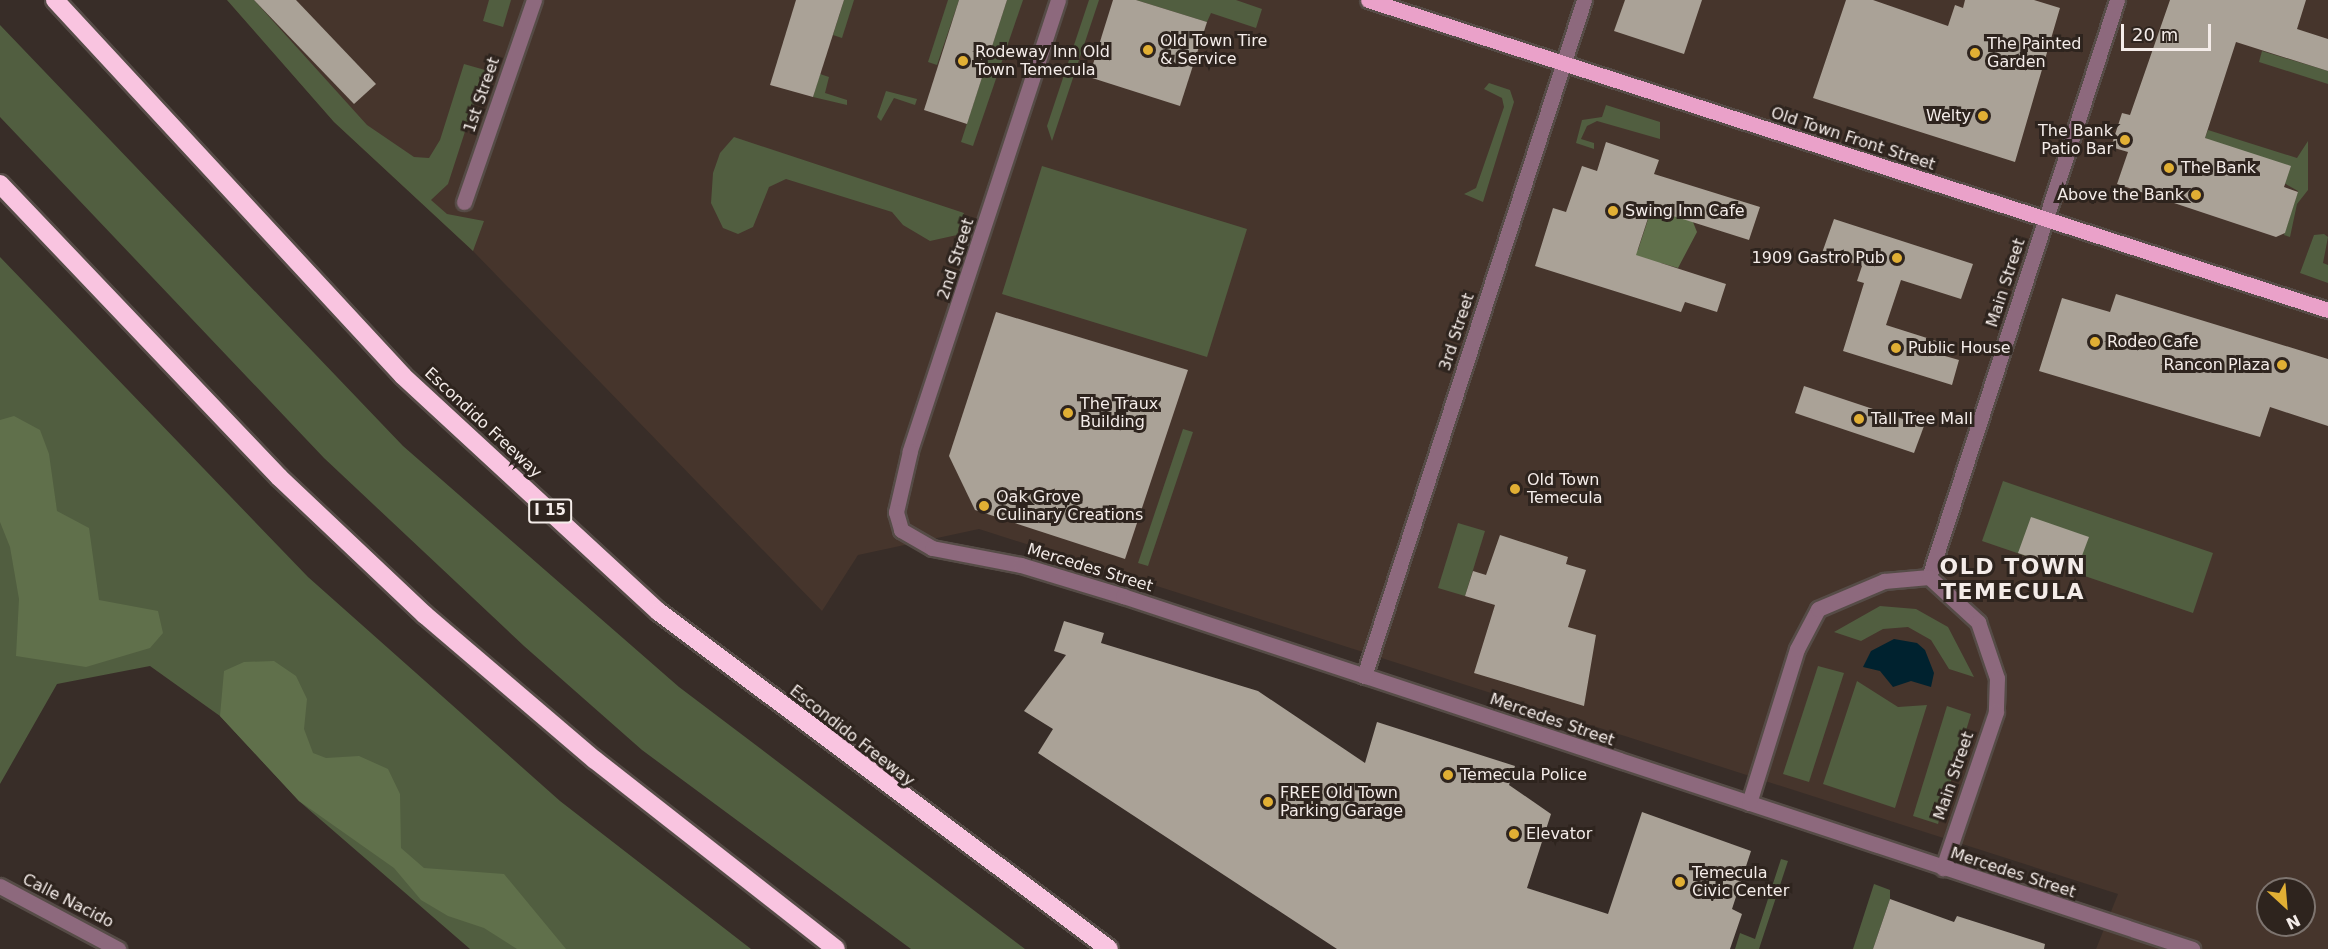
<!DOCTYPE html>
<html>
<head>
<meta charset="utf-8">
<style>
  body { margin:0 }
  #map { position:relative; width:2328px; height:949px; overflow:hidden; background:#382d28; font-family:"DejaVu Sans",sans-serif }
  div>[style] { position:absolute }
  [style*='--x'] { left:calc(var(--x)*1px); top:calc(var(--y)*1px); width:calc(var(--w)*1px); rotate:calc(var(--a)*1deg) }
  .built>* { inset:0; background:#46352c }
  .green>* { inset:0; background:#515e40 }
  .forest>* { inset:0; background:#60704b }
  .water>* { inset:0; background:#00222f }
  .building>* { inset:0; background:#aaa297 }
  .roads { filter:drop-shadow(2px 0 #564c47) drop-shadow(-2px 0 #564c47) drop-shadow(0 2px #564c47) drop-shadow(0 -2px #564c47) }
  .minor>* { height:15px; margin:-7.5px; padding:0 7.5px; transform-origin:7.5px; border-radius:7.5px; background:#8d697d }
  .major>* { height:15px; margin:-7.5px; padding:0 7.5px; transform-origin:7.5px; border-radius:7.5px; background:#eaa1c9 }
  .highway>* { height:18px; margin:-9px; padding:0 9px; transform-origin:9px; border-radius:9px; background:#f9c4e0 }
  .dots>* { width:16px; height:16px; translate:-50% -50%; box-sizing:border-box; border:3px solid #2e241e; border-radius:50% }
  span { translate:-50% -50%; white-space:nowrap; text-align:center; line-height:1.15; -webkit-text-stroke:6px #2e241e; paint-order:stroke }
  .shield-label span { padding:2px 4px; background:#2e241e; border:2px solid; border-radius:4px; -webkit-text-stroke-width:0 }
  .shield-label { font-size:15px; color:#f4ece9; font-weight:700 }
  .poi-label { font-size:16px; color:#f4ece9 }
  .left { translate:0 -50%; text-align:left }
  .right { translate:-100% -50%; text-align:right }
  .street-label { font-size:16px; color:#f4ece9 }
  .district-label { font-size:22px; color:#f4ece9; font-weight:700; letter-spacing:1.5px }
  .north { position:absolute; left:2256px; top:877px; width:60px; height:60px; box-sizing:border-box; background:#2e241e; border:2px solid #7d746f; border-radius:50%; rotate:154deg; font-size:16px; font-weight:700; line-height:24px; text-align:center; color:#f4ece9 }
  .north::after { content:''; display:block; margin:auto; width:21px; height:27px; background:#e1af34; clip-path:polygon(50% 0,100% 100%,50% 72%,0 100%) }
  .scale { position:absolute; left:2121px; top:24px; width:90px; height:27px; box-sizing:border-box; border:3px solid #f4ece9; border-top:0; padding-left:8px; font-size:18px; line-height:21px; white-space:nowrap; color:#f4ece9; -webkit-text-stroke:4px #2e241e; paint-order:stroke }
</style>
</head>
<body>
<div id="map">
  <div class="built">
    <i style="clip-path:polygon(evenodd,227px 0,2328px 0,2328px 949px,2096px 949px,2118px 894px,979px 529px,858px 555px,822px 611px,473px 251px,334px 122px,227px 0,2268px 889px,2304px 889px,2304px 925px,2268px 925px,2268px 889px)"></i>
  </div>
  <div class="green">
    <i style="clip-path:polygon(227px 0,254px 0,367px 125px,414px 157px,429px 158px,440px 140px,464px 64px,485px 70px,448px 184px,431px 200px,447px 214px,484px 221px,473px 251px,334px 122px)"></i>
    <i style="clip-path:polygon(489px 0,511px 0,503px 27px,483px 21px)"></i>
    <i style="clip-path:polygon(844px 0,854px 0,842px 38px,833px 35px)"></i>
    <i style="clip-path:polygon(948px 0,959px 0,937px 65px,928px 62px)"></i>
    <i style="clip-path:polygon(1007px 0,1023px 0,973px 146px,961px 142px)"></i>
    <i style="clip-path:polygon(1089px 0,1099px 0,1052px 141px,1047px 126px)"></i>
    <i style="clip-path:polygon(1136px 0,1236px 0,1262px 9px,1256px 28px,1211px 13px,1207px 22px)"></i>
    <i style="clip-path:polygon(0 25px,403px 446px,679px 687px,1025px 949px,911px 949px,642px 750px,524px 646px,324px 458px,0 117px)"></i>
    <i style="clip-path:polygon(2262px 51px,2328px 71px,2328px 84px,2259px 62px)"></i>
    <i style="clip-path:polygon(820px 74px,829px 77px,825px 93px,847px 100px,847px 105px,813px 97px)"></i>
    <i style="clip-path:polygon(1489px 83px,1510px 90px,1514px 102px,1483px 202px,1464px 194px,1476px 188px,1504px 107px,1502px 98px,1484px 89px)"></i>
    <i style="clip-path:polygon(886px 91px,917px 99px,915px 105px,894px 98px,881px 121px,877px 117px)"></i>
    <i style="clip-path:polygon(1606px 105px,1660px 122px,1660px 139px,1597px 121px,1587px 126px,1581px 139px,1594px 143px,1594px 149px,1576px 143px,1582px 120px,1602px 117px)"></i>
    <i style="clip-path:polygon(2208px 130px,2297px 158px,2308px 141px,2308px 190px,2297px 204px,2290px 237px,2284px 235px,2298px 191px,2205px 138px)"></i>
    <i style="clip-path:polygon(734px 137px,964px 213px,957px 235px,930px 241px,903px 225px,892px 212px,786px 179px,769px 187px,753px 227px,738px 234px,723px 228px,711px 203px,713px 173px,720px 153px)"></i>
    <i style="clip-path:polygon(1042px 166px,1247px 229px,1207px 357px,1002px 294px)"></i>
    <i style="clip-path:polygon(2324px 234px,2328px 237px,2323px 263px,2328px 265px,2328px 283px,2300px 273px,2314px 235px)"></i>
    <i style="clip-path:polygon(0 257px,308px 577px,560px 801px,751px 949px,470px 949px,299px 801px,220px 716px,150px 666px,57px 684px,0 784px)"></i>
    <i style="clip-path:polygon(1183px 429px,1193px 432px,1148px 566px,1138px 563px)"></i>
    <i style="clip-path:polygon(2003px 481px,2213px 553px,2193px 613px,1982px 541px)"></i>
    <i style="clip-path:polygon(1458px 523px,1485px 531px,1465px 596px,1438px 588px)"></i>
    <i style="clip-path:polygon(1880px 606px,1916px 609px,1948px 627px,1974px 677px,1949px 669px,1931px 640px,1908px 627px,1883px 629px,1861px 641px,1834px 632px)"></i>
    <i style="clip-path:polygon(1818px 666px,1844px 673px,1809px 782px,1783px 774px)"></i>
    <i style="clip-path:polygon(1857px 681px,1898px 707px,1927px 705px,1895px 808px,1823px 784px)"></i>
    <i style="clip-path:polygon(1947px 706px,1971px 714px,1938px 824px,1913px 816px)"></i>
    <i style="clip-path:polygon(1781px 859px,1788px 861px,1759px 949px,1735px 949px,1740px 933px,1755px 939px)"></i>
    <i style="clip-path:polygon(1874px 884px,1890px 890px,1890px 899px,1873px 949px,1853px 949px)"></i>
  </div>
  <div class="forest">
    <i style="clip-path:polygon(1655px 198px,1693px 222px,1697px 232px,1678px 268px,1661px 263px,1659px 269px,1616px 244px,1638px 250px)"></i>
    <i style="clip-path:polygon(14px 416px,40px 430px,49px 454px,57px 511px,89px 528px,99px 600px,158px 611px,163px 633px,150px 648px,86px 667px,16px 656px,19px 599px,10px 547px,0 522px,0 420px)"></i>
    <i style="clip-path:polygon(274px 661px,296px 676px,307px 699px,304px 729px,313px 753px,326px 758px,359px 756px,388px 769px,400px 794px,401px 848px,424px 868px,504px 874px,566px 949px,517px 949px,484px 928px,448px 916px,421px 900px,394px 868px,299px 801px,220px 716px,224px 671px,244px 662px)"></i>
  </div>
  <div class="water">
    <i style="clip-path:polygon(1894px 639px,1917px 643px,1925px 650px,1934px 673px,1931px 687px,1911px 681px,1893px 687px,1880px 671px,1863px 667px,1871px 651px)"></i>
  </div>
  <div class="building">
    <i style="clip-path:polygon(254px 0,296px 0,376px 84px,354px 104px)"></i>
    <i style="clip-path:polygon(796px 0,844px 0,813px 97px,770px 85px)"></i>
    <i style="clip-path:polygon(959px 0,1007px 0,967px 124px,924px 110px)"></i>
    <i style="clip-path:polygon(1113px 0,1136px 0,1207px 22px,1180px 106px,1089px 77px)"></i>
    <i style="clip-path:polygon(1625px 0,1702px 0,1684px 54px,1614px 31px)"></i>
    <i style="clip-path:polygon(1846px 0,1873px 0,1948px 26px,1955px 5px,1963px 8px,1965px 0,2034px 0,2060px 8px,2015px 162px,1813px 98px)"></i>
    <i style="clip-path:polygon(2170px 0,2306px 0,2297px 29px,2328px 39px,2328px 71px,2236px 42px,2205px 138px,2291px 166px,2284px 187px,2298px 192px,2285px 233px,2276px 237px,2117px 184px,2128px 152px,2111px 147px,2122px 113px,2130px 115px)"></i>
    <i style="clip-path:polygon(1606px 142px,1659px 160px,1654px 174px,1760px 207px,1749px 240px,1651px 209px,1636px 255px,1726px 284px,1717px 312px,1685px 302px,1681px 312px,1535px 266px,1553px 208px,1566px 212px,1582px 166px,1597px 171px)"></i>
    <i style="clip-path:polygon(1834px 219px,1973px 264px,1961px 299px,1901px 280px,1886px 325px,1949px 345px,1945px 356px,1959px 360px,1952px 385px,1843px 351px,1864px 283px,1857px 281px,1862px 266px,1822px 253px)"></i>
    <i style="clip-path:polygon(2116px 294px,2328px 359px,2328px 426px,2270px 407px,2260px 437px,2039px 371px,2062px 298px,2110px 312px)"></i>
    <i style="clip-path:polygon(996px 312px,1188px 370px,1125px 559px,975px 510px,949px 456px)"></i>
    <i style="clip-path:polygon(1804px 386px,1924px 426px,1914px 453px,1795px 413px)"></i>
    <i style="clip-path:polygon(2031px 517px,2089px 537px,2080px 561px,2065px 556px,2061px 568px,2018px 553px)"></i>
    <i style="clip-path:polygon(1500px 535px,1568px 557px,1566px 564px,1586px 570px,1568px 627px,1596px 635px,1584px 706px,1474px 673px,1495px 605px,1465px 596px,1473px 571px,1486px 575px)"></i>
    <i style="clip-path:polygon(1064px 621px,1104px 633px,1101px 643px,1258px 691px,1365px 763px,1377px 722px,1515px 766px,1509px 785px,1551px 814px,1527px 888px,1608px 914px,1642px 812px,1751px 851px,1732px 909px,1742px 914px,1730px 949px,1337px 949px,1038px 753px,1053px 729px,1024px 711px,1066px 655px,1054px 651px)"></i>
    <i style="clip-path:polygon(1890px 899px,1954px 922px,1957px 916px,2045px 944px,2044px 949px,1873px 949px)"></i>
  </div>
  <div class="roads">
    <div class="minor">
      <i style="--x:1058;--y:0;--w:475;--a:108.2"></i>
      <i style="--x:910;--y:451;--w:63;--a:102.9"></i>
      <i style="--x:896;--y:512;--w:19;--a:74"></i>
      <i style="--x:901;--y:530;--w:36;--a:30"></i>
      <i style="--x:932;--y:548;--w:91;--a:10.8"></i>
      <i style="--x:1021;--y:565;--w:107;--a:16.9"></i>
      <i style="--x:1123;--y:596;--w:1126;--a:18.27"></i>
      <i style="--x:464;--y:202;--w:214;--a:-70.9"></i>
      <i style="--x:1929;--y:577;--w:607;--a:-71.95"></i>
      <i style="--x:1364;--y:676;--w:711;--a:-71.97"></i>
      <i style="--x:1749;--y:803;--w:161;--a:-72.7"></i>
      <i style="--x:1797;--y:649;--w:45;--a:-62.3"></i>
      <i style="--x:1818;--y:609;--w:72;--a:-23"></i>
      <i style="--x:1884;--y:581;--w:45;--a:-5.1"></i>
      <i style="--x:1929;--y:577;--w:67;--a:42.6"></i>
      <i style="--x:1978;--y:622;--w:59;--a:71.3"></i>
      <i style="--x:1997;--y:678;--w:34;--a:92"></i>
      <i style="--x:1996;--y:712;--w:165;--a:108.8"></i>
      <i style="--x:0;--y:886;--w:134;--a:28.1"></i>
    </div>
    <div class="major">
      <i style="--x:1368;--y:0;--w:1009;--a:17.9"></i>
    </div>
    <div class="highway">
      <i style="--x:55;--y:0;--w:512;--a:47.21"></i>
      <i style="--x:403;--y:376;--w:348;--a:42.7"></i>
      <i style="--x:659;--y:612;--w:562;--a:36.83"></i>
      <i style="--x:0;--y:184;--w:405;--a:46.4"></i>
      <i style="--x:279;--y:477;--w:201;--a:43.4"></i>
      <i style="--x:425;--y:615;--w:223;--a:40.5"></i>
      <i style="--x:595;--y:760;--w:306;--a:38.1"></i>
    </div>
  </div>
  <div class="dots">
    <i style="left:1148px;top:50px;background:#e1af34"></i>
    <i style="left:1975px;top:53px;background:#e1af34"></i>
    <i style="left:963px;top:61px;background:#e1af34"></i>
    <i style="left:1983px;top:116px;background:#e1af34"></i>
    <i style="left:2125px;top:140px;background:#e1af34"></i>
    <i style="left:2169px;top:168px;background:#e1af34"></i>
    <i style="left:2196px;top:195px;background:#e1af34"></i>
    <i style="left:1613px;top:211px;background:#e1af34"></i>
    <i style="left:1897px;top:258px;background:#e1af34"></i>
    <i style="left:2095px;top:342px;background:#e1af34"></i>
    <i style="left:1896px;top:348px;background:#e1af34"></i>
    <i style="left:2282px;top:365px;background:#e1af34"></i>
    <i style="left:1068px;top:413px;background:#e1af34"></i>
    <i style="left:1859px;top:419px;background:#e1af34"></i>
    <i style="left:1515px;top:489px;background:#e1af34"></i>
    <i style="left:984px;top:506px;background:#e1af34"></i>
    <i style="left:1448px;top:775px;background:#e1af34"></i>
    <i style="left:1268px;top:802px;background:#e1af34"></i>
    <i style="left:1514px;top:834px;background:#e1af34"></i>
    <i style="left:1680px;top:882px;background:#e1af34"></i>
  </div>
  <div class="shield-label">
    <span style="left:550px;top:511px">I 15</span>
  </div>
  <div class="poi-label">
    <span class="left" style="left:1160px;top:50px">Old Town Tire<br>&amp; Service</span>
    <span class="left" style="left:1987px;top:53px">The Painted<br>Garden</span>
    <span class="left" style="left:975px;top:61px">Rodeway Inn Old<br>Town Temecula</span>
    <span class="right" style="left:1971px;top:116px">Welty</span>
    <span class="right" style="left:2113px;top:140px">The Bank<br>Patio Bar</span>
    <span class="left" style="left:2181px;top:168px">The Bank</span>
    <span class="right" style="left:2184px;top:195px">Above the Bank</span>
    <span class="left" style="left:1625px;top:211px">Swing Inn Cafe</span>
    <span class="right" style="left:1885px;top:258px">1909 Gastro Pub</span>
    <span class="left" style="left:2107px;top:342px">Rodeo Cafe</span>
    <span class="left" style="left:1908px;top:348px">Public House</span>
    <span class="right" style="left:2270px;top:365px">Rancon Plaza</span>
    <span class="left" style="left:1080px;top:413px">The Traux<br>Building</span>
    <span class="left" style="left:1871px;top:419px">Tall Tree Mall</span>
    <span class="left" style="left:1527px;top:489px">Old Town<br>Temecula</span>
    <span class="left" style="left:996px;top:506px">Oak Grove<br>Culinary Creations</span>
    <span class="left" style="left:1460px;top:775px">Temecula Police</span>
    <span class="left" style="left:1280px;top:802px">FREE Old Town<br>Parking Garage</span>
    <span class="left" style="left:1526px;top:834px">Elevator</span>
    <span class="left" style="left:1692px;top:882px">Temecula<br>Civic Center</span>
  </div>
  <div class="street-label">
    <span style="left:482px;top:95px;rotate:-71deg">1st Street</span>
    <span style="left:1853px;top:139px;rotate:18deg">Old Town Front Street</span>
    <span style="left:956px;top:259px;rotate:-72deg">2nd Street</span>
    <span style="left:2006px;top:283px;rotate:-72deg">Main Street</span>
    <span style="left:1457px;top:332px;rotate:-72deg">3rd Street</span>
    <span style="left:483px;top:423px;rotate:43deg">Escondido Freeway</span>
    <span style="left:1090px;top:568px;rotate:17deg">Mercedes Street</span>
    <span style="left:1552px;top:720px;rotate:19deg">Mercedes Street</span>
    <span style="left:852px;top:736px;rotate:38deg">Escondido Freeway</span>
    <span style="left:1954px;top:776px;rotate:-71deg">Main Street</span>
    <span style="left:2013px;top:873px;rotate:18deg">Mercedes Street</span>
    <span style="left:68px;top:901px;rotate:27deg">Calle Nacido</span>
  </div>
  <div class="district-label">
    <span style="left:2013px;top:579px">OLD TOWN<br>TEMECULA</span>
  </div>
  <div class="north">N</div>
  <div class="scale">20 m</div>
</div>
</body>
</html>
